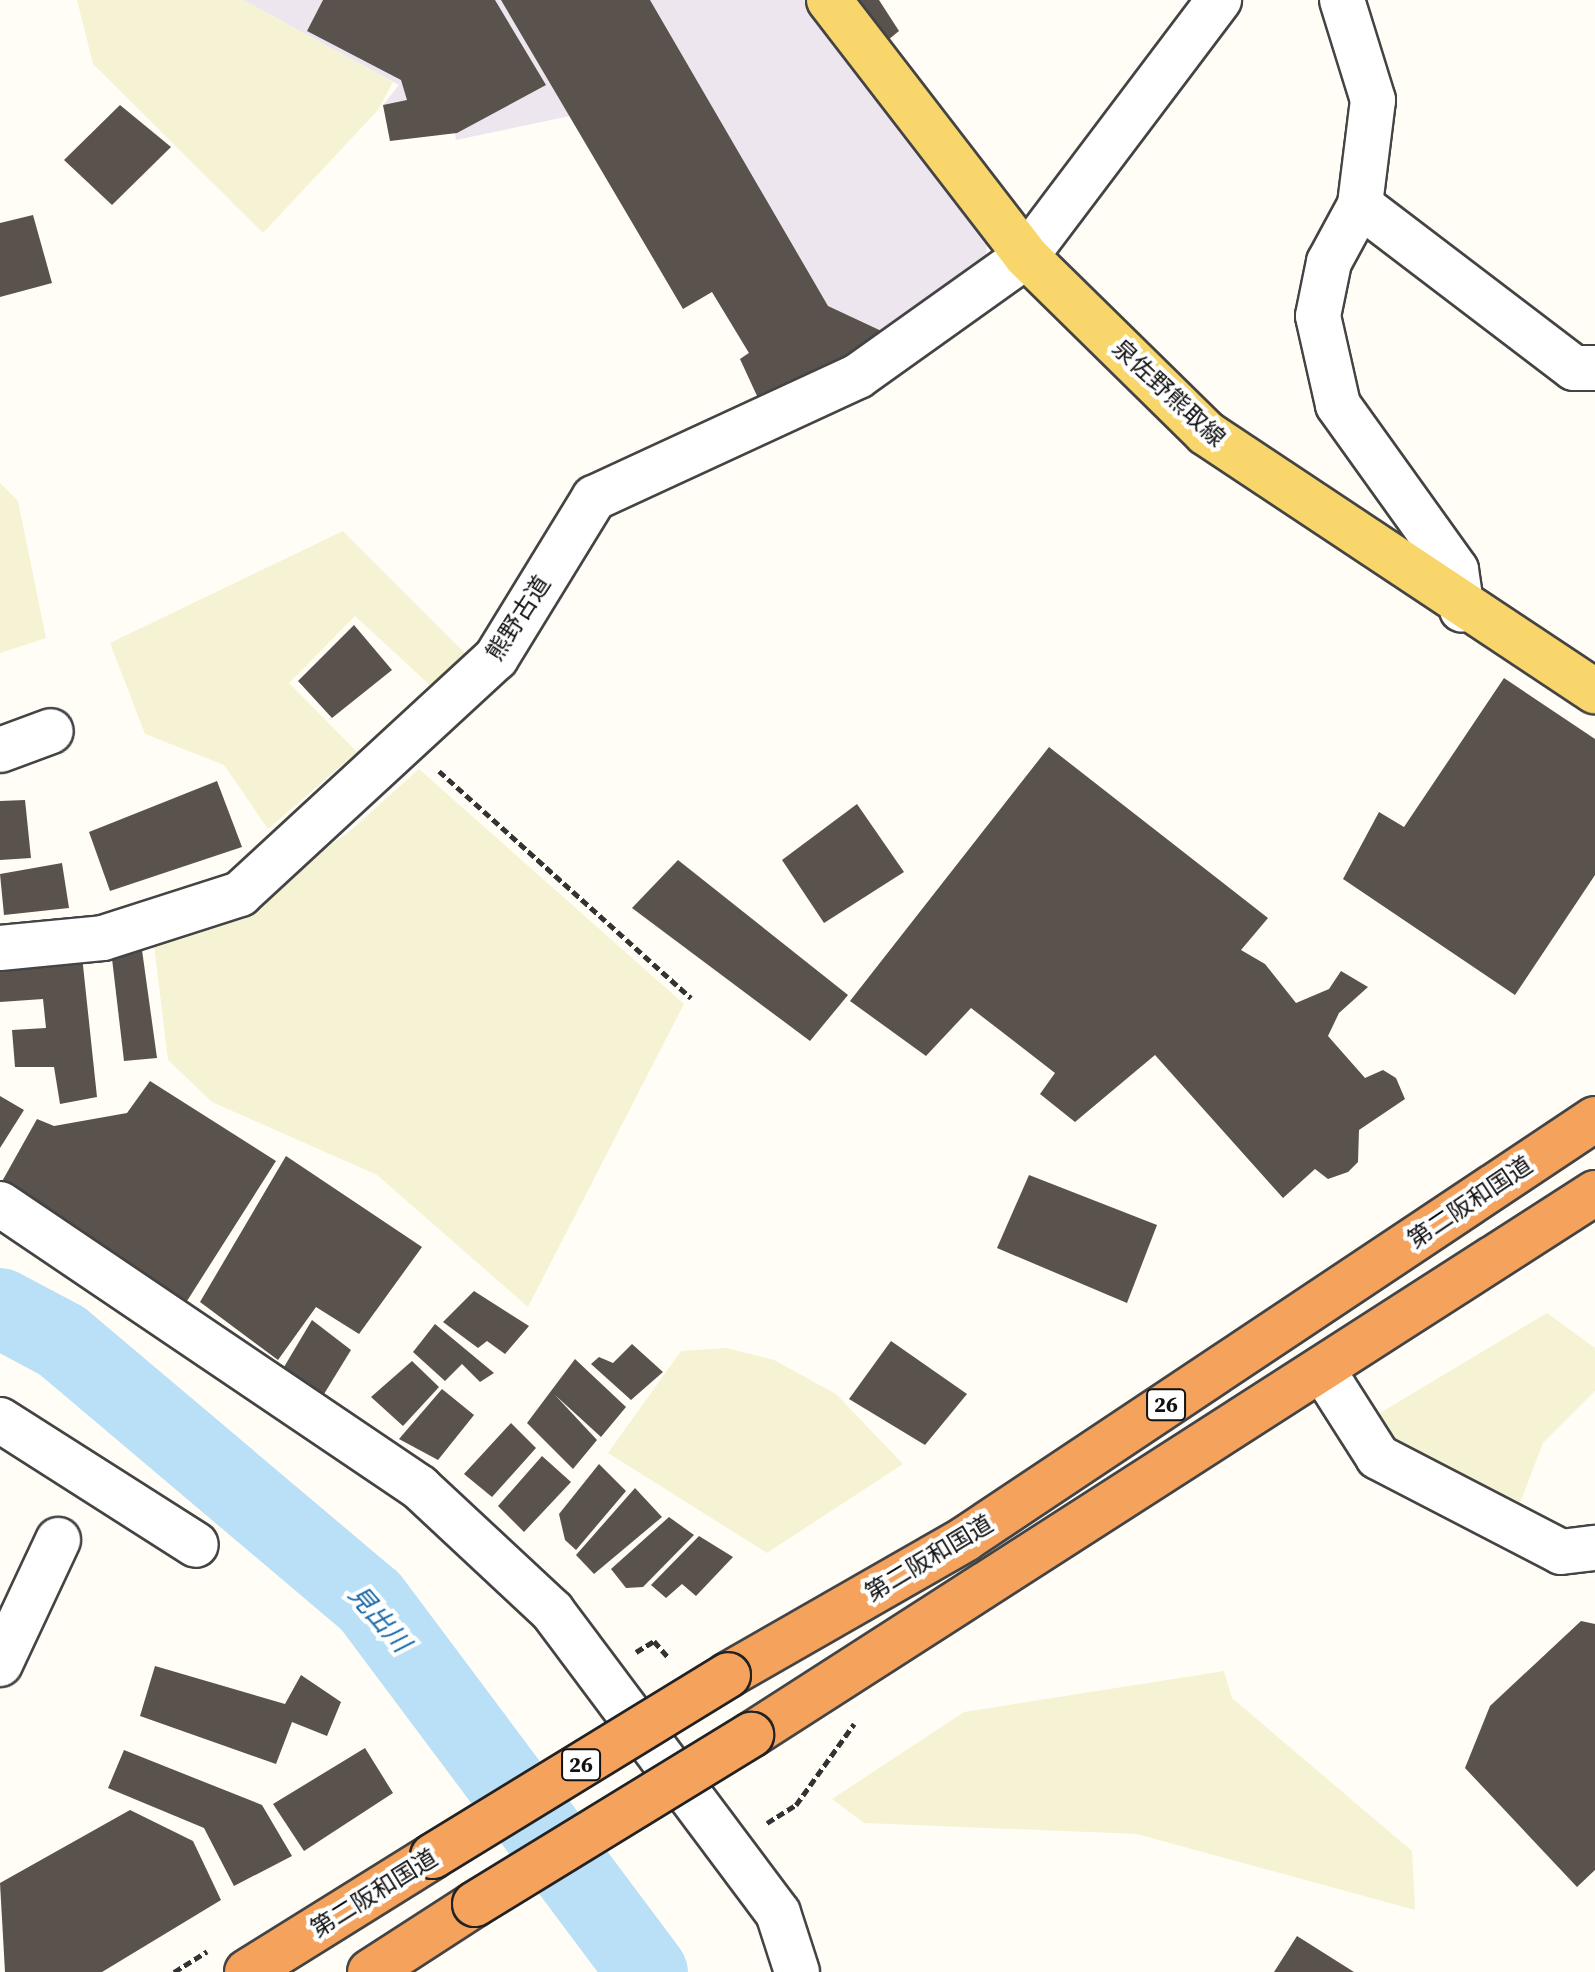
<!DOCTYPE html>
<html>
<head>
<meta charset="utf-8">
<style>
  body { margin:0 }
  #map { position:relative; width:1595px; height:1972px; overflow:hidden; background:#fffdf5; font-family:"Source Serif 4","Noto Sans JP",serif }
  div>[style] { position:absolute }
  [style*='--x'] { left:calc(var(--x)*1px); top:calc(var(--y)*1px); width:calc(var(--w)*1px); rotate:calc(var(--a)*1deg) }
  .industrial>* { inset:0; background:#eee6ef }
  .farmland>* { inset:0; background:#f6f3d4 }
  .river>* { height:80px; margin:-40px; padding:0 40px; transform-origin:40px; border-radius:40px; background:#b9e0f7 }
  .building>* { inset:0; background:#5a524d }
  .path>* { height:5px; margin-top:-2.5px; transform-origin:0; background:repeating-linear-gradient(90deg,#333 0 8px,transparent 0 12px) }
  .roads { filter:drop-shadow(2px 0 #444) drop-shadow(-2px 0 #444) drop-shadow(0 2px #444) drop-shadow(0 -2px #444) }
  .minor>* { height:44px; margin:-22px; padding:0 22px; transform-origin:22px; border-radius:22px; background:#fff }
  .major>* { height:44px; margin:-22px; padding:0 22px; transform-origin:22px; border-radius:22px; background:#f9d66b }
  .highway>* { height:44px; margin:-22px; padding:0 22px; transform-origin:22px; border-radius:22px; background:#f5a25d }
  .bridges { filter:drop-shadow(2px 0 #222) drop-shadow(-2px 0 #222) drop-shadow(0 2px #222) drop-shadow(0 -2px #222) }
  .highway-bridge>* { height:44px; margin:-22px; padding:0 22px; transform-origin:22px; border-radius:22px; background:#f5a25d }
  span { translate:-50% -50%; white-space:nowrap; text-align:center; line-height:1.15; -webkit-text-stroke:8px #fff; paint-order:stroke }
  .shield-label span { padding:2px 6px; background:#fff; border:2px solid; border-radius:6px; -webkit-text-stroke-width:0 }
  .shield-label { font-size:22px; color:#111; font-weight:700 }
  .street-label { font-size:24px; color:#111 }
  .water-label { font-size:26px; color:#1768a6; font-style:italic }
</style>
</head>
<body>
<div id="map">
  <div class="industrial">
    <i style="clip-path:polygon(243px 0,804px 0,988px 236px,985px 267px,841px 365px,758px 398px,740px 359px,748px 352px,712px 292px,570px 116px,456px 140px,454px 128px,390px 141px,383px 105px,399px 85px)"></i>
  </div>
  <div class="farmland">
    <i style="clip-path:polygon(77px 0,243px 0,393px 82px,378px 110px,263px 233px,93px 64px)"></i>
    <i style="clip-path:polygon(0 483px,18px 501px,46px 638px,0 653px)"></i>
    <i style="clip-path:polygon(343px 531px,468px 656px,434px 689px,355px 616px,289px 683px,357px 752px,268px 829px,224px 765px,145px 734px,110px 643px)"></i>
    <i style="clip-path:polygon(419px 769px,684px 1004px,528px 1307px,377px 1175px,212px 1102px,168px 1060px,154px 945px,256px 897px,349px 832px)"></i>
    <i style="clip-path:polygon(1547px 1313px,1595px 1348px,1595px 1391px,1543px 1443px,1520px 1503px,1393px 1441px,1375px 1416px)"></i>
    <i style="clip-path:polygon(726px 1348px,774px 1360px,836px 1394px,903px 1464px,767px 1553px,608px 1453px,681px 1351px)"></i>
    <i style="clip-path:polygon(1224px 1671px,1232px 1698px,1412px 1851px,1415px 1910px,1137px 1834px,864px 1823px,832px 1799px,964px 1712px)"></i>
  </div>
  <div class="river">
    <i style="--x:0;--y:1308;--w:70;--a:28"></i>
    <i style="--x:62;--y:1341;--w:403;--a:40.2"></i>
    <i style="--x:370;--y:1601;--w:464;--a:53.2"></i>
  </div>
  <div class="building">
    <i style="clip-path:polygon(323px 0,495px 0,546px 85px,457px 133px,390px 141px,383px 105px,407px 100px,401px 80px,307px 31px)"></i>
    <i style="clip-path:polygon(501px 0,650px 0,828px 306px,890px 335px,758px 398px,740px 359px,749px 353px,712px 292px,683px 309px)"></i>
    <i style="clip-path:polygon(857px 0,879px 0,899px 31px,888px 40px)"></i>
    <i style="clip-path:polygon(120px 105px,171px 147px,112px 205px,64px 160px)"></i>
    <i style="clip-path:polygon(33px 215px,52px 283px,0 297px,0 223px)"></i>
    <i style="clip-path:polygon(354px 625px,392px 670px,332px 718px,298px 681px)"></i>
    <i style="clip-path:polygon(1504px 678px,1595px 739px,1595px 875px,1515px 995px,1343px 879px,1379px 812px,1404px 827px)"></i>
    <i style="clip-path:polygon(1049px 747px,1268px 918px,1241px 950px,1265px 964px,1296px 1003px,1329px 989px,1341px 971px,1368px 987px,1339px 1013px,1328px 1036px,1365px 1078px,1383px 1070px,1396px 1078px,1405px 1099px,1359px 1130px,1358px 1162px,1348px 1172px,1328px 1179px,1315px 1169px,1283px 1198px,1155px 1055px,1075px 1122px,1040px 1094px,1055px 1073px,971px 1008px,926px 1056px,850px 1001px)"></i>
    <i style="clip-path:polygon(217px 781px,242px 847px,110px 891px,89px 832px)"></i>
    <i style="clip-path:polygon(25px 800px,31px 858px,0 860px,0 801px)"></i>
    <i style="clip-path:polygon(857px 804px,904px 872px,824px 923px,782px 860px)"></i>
    <i style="clip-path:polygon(678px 860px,848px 995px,810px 1041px,632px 908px)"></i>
    <i style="clip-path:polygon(62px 863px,69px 908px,4px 915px,0 874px)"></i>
    <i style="clip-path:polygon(111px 950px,142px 950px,157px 1058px,124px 1061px)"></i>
    <i style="clip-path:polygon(82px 956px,97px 1097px,60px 1104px,54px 1067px,15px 1067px,12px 1030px,46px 1028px,43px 999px,0 1002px,0 967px)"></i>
    <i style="clip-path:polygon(150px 1081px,276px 1161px,187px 1301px,0 1185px,37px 1119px,54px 1126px,127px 1113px)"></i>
    <i style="clip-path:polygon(0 1096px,24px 1110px,0 1148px)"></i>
    <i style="clip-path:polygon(286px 1156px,422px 1247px,359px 1334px,316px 1307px,278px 1360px,200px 1302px)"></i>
    <i style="clip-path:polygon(1029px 1175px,1157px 1225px,1127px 1303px,997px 1248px)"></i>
    <i style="clip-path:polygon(474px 1291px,529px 1326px,505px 1354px,487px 1341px,478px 1348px,443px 1322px)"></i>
    <i style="clip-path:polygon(312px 1320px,351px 1350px,324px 1394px,284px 1367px)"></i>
    <i style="clip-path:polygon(435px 1324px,494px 1373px,480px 1382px,462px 1364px,445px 1381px,413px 1352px)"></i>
    <i style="clip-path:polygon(891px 1341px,967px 1394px,925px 1445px,849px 1399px)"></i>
    <i style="clip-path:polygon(632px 1344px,663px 1372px,631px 1400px,591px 1364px,599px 1357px,613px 1363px)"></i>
    <i style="clip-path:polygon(575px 1359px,626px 1407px,601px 1437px,555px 1395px,597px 1440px,573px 1469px,527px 1423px)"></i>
    <i style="clip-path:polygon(412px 1361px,439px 1387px,403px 1426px,371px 1397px)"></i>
    <i style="clip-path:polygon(442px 1389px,474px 1415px,438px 1460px,399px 1439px)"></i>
    <i style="clip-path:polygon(511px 1423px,536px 1448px,492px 1497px,464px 1474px)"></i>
    <i style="clip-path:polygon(542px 1456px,571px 1482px,524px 1532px,498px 1506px)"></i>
    <i style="clip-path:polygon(599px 1464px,626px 1491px,576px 1550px,565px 1540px,559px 1514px)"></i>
    <i style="clip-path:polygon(635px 1488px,662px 1517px,594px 1574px,576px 1555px)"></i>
    <i style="clip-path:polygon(669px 1517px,694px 1535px,643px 1587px,626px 1588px,611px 1569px)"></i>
    <i style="clip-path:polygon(699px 1536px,733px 1557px,696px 1596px,682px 1584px,666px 1598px,651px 1585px)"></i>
    <i style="clip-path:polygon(1581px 1621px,1595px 1624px,1595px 1870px,1577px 1887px,1465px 1768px,1490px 1706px)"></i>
    <i style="clip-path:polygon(155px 1666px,285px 1704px,301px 1675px,341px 1702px,327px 1736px,292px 1722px,276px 1764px,140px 1716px)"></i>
    <i style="clip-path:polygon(365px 1748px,393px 1793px,304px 1851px,273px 1804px)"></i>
    <i style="clip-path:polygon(124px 1750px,262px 1805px,292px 1856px,234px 1886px,204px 1828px,108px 1788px)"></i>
    <i style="clip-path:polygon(130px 1810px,193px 1841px,221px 1900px,102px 1972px,5px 1972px,0 1883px)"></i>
    <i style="clip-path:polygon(1297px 1936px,1354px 1972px,1274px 1972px)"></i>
  </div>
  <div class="path">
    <i style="--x:439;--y:771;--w:339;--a:42"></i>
    <i style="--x:636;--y:1652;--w:21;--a:-31"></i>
    <i style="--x:654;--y:1641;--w:21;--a:49"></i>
    <i style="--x:767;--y:1823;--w:34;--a:-32"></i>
    <i style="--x:796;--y:1805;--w:100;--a:-54.4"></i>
    <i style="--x:174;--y:1972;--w:39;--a:-32"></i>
  </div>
  <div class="roads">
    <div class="minor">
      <i style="--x:1342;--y:0;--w:105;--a:72.8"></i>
      <i style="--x:1373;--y:100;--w:106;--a:97.1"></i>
      <i style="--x:1360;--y:205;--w:65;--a:118.5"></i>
      <i style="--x:1329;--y:262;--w:55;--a:101.5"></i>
      <i style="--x:1318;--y:316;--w:91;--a:77.3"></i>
      <i style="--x:1338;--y:405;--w:203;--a:54.4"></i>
      <i style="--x:1456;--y:570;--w:40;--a:81.5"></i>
      <i style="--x:1360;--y:205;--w:269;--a:37.3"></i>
      <i style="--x:1574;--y:368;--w:21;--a:0"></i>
      <i style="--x:0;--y:750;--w:54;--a:-20.4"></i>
      <i style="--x:0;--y:948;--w:103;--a:-5.5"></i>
      <i style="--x:103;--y:938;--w:144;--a:-17.8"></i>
      <i style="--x:240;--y:894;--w:348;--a:-42.7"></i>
      <i style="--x:496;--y:658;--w:188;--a:-58.5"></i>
      <i style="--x:594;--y:498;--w:291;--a:-24.8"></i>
      <i style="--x:858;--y:376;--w:206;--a:-35.5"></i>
      <i style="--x:1026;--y:256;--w:321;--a:-53"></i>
      <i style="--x:0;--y:1204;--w:506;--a:34.04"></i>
      <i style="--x:419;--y:1487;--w:182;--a:43"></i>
      <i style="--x:552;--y:1611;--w:377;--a:53.2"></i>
      <i style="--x:778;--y:1913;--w:62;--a:72.1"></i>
      <i style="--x:1322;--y:1369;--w:104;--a:57.5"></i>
      <i style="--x:1378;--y:1457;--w:206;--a:27.4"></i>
      <i style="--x:1561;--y:1552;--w:34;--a:-7"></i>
      <i style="--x:0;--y:1420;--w:232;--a:32.5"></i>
      <i style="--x:0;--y:1664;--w:137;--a:-64.9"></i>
    </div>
    <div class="major">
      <i style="--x:829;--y:0;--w:323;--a:52.4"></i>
      <i style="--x:1026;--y:256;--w:252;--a:44.5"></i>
      <i style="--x:1206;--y:433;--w:467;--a:33.6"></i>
    </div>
    <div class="highway">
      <i style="--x:728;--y:1675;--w:273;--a:-29.8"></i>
      <i style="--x:965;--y:1539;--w:757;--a:-33.69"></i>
      <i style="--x:751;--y:1735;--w:1003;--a:-32.71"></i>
      <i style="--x:247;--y:1972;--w:219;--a:-31.9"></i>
      <i style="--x:370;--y:1972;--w:125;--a:-32.9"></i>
    </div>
  </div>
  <div class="bridges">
    <div class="highway-bridge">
      <i style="--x:433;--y:1856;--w:346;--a:-31.5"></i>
      <i style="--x:475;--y:1904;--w:324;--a:-31.5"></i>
    </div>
  </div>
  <div class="shield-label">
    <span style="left:1166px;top:1405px">26</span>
    <span style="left:581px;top:1765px">26</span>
  </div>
  <div class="street-label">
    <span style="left:1169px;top:393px;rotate:43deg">泉佐野熊取線</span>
    <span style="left:518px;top:618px;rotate:-57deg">熊野古道</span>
    <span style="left:1470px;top:1202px;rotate:-34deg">第二阪和国道</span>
    <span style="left:929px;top:1558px;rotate:-31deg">第二阪和国道</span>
    <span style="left:374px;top:1893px;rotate:-32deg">第二阪和国道</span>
  </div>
  <div class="water-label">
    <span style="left:379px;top:1619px;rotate:49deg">見出川</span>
  </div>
</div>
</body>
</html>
